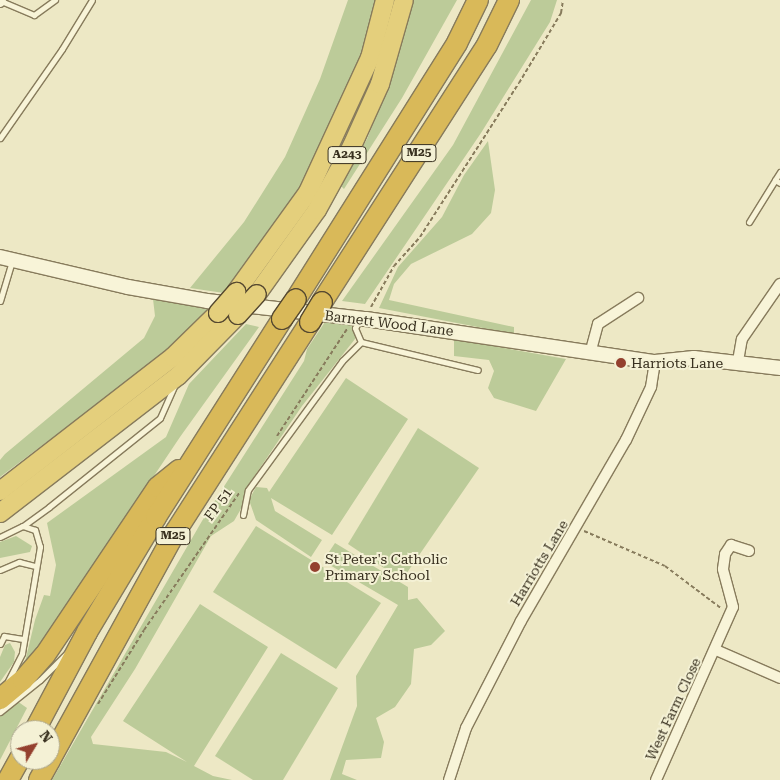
<!DOCTYPE html>
<html>
<head>
<meta charset="utf-8">
<style>
  body { margin:0 }
  #map { position:relative; width:780px; height:780px; overflow:hidden; background:#ede8c5; font-family:"Roboto Serif",serif }
  div>[style] { position:absolute }
  [style*='--x'] { left:calc(var(--x)*1px); top:calc(var(--y)*1px); width:calc(var(--w)*1px); rotate:calc(var(--a)*1deg) }
  .green>* { inset:0; background:#bccb99 }
  .path>* { height:2px; margin-top:-1px; transform-origin:0; background:repeating-linear-gradient(90deg,#877b5c 0 4px,transparent 0 6.5px) }
  .roads { filter:drop-shadow(1px 0 #877b5c) drop-shadow(-1px 0 #877b5c) drop-shadow(0 1px #877b5c) drop-shadow(0 -1px #877b5c) }
  .service>* { height:5px; margin:-2.5px; padding:0 2.5px; transform-origin:2.5px; border-radius:2.5px; background:#f8f4d8 }
  .minor>* { height:10px; margin:-5px; padding:0 5px; transform-origin:5px; border-radius:5px; background:#f8f4d8 }
  .tertiary>* { height:14px; margin:-7px; padding:0 7px; transform-origin:7px; border-radius:7px; background:#f8f4d8 }
  .trunk>* { height:18px; margin:-9px; padding:0 9px; transform-origin:9px; border-radius:9px; background:#e4cf7c }
  .motorway>* { height:20px; margin:-10px; padding:0 10px; transform-origin:10px; border-radius:10px; background:#d9b959 }
  .bridges { filter:drop-shadow(1px 0 #554830) drop-shadow(-1px 0 #554830) drop-shadow(0 1px #554830) drop-shadow(0 -1px #554830) }
  .trunk-bridge>* { height:18px; margin:-9px; padding:0 9px; transform-origin:9px; border-radius:9px; background:#e4cf7c }
  .motorway-bridge>* { height:20px; margin:-10px; padding:0 10px; transform-origin:10px; border-radius:10px; background:#d9b959 }
  .dots>* { width:14px; height:14px; translate:-50% -50%; box-sizing:border-box; border:2px solid #f4f1d5; border-radius:50% }
  span { translate:-50% -50%; white-space:nowrap; text-align:center; line-height:1.15; -webkit-text-stroke:4px #f4f1d5; paint-order:stroke }
  .shield-label span { padding:1px 4px; background:#f4f1d5; border:1px solid; border-radius:4px; -webkit-text-stroke-width:0 }
  .shield-label { font-size:12px; color:#38301f; font-weight:700 }
  .street-label { font-size:14px; color:#38301f }
  .poi-label { font-size:14px; color:#38301f }
  .left { translate:0 -50%; text-align:left }
  .north { position:absolute; left:10px; top:720px; width:50px; height:50px; box-sizing:border-box; background:#f4f1d5; border:1px solid #a9a48c; border-radius:50%; rotate:53deg; font-size:14px; font-weight:700; line-height:20px; text-align:center; color:#38301f }
  .north::after { content:''; display:block; margin:auto; width:18px; height:22px; background:#94402e; clip-path:polygon(50% 0,100% 100%,50% 72%,0 100%) }
</style>
</head>
<body>
<div id="map">
  <div class="green">
    <i style="clip-path:polygon(348px 0,381px 0,359px 74px,318px 160px,273px 233px,224px 293px,190px 288px,244px 222px,285px 157px,320px 79px)"></i>
    <i style="clip-path:polygon(413px 0,457px 0,402px 98px,344px 189px,341px 186px,367px 139px,387px 88px)"></i>
    <i style="clip-path:polygon(531px 0,557px 0,550px 22px,481px 133px,365px 304px,342px 301px,453px 145px)"></i>
    <i style="clip-path:polygon(488px 141px,495px 190px,491px 213px,472px 234px,411px 264px,394px 284px,389px 300px,514px 327px,514px 334px,379px 308px,398px 267px,442px 217px,464px 175px)"></i>
    <i style="clip-path:polygon(153px 299px,211px 308px,160px 357px,0 477px,0 460px,5px 454px,144px 338px,155px 316px)"></i>
    <i style="clip-path:polygon(333px 319px,361px 324px,355px 339px,302px 406px,245px 490px,242px 507px,234px 521px,211px 536px,135px 669px,91px 737px,93px 744px,166px 752px,187px 762px,123px 721px,200px 604px,268px 647px,194px 766px,213px 776px,232px 780px,52px 780px,202px 521px,304px 361px,307px 349px,325px 322px)"></i>
    <i style="clip-path:polygon(246px 324px,259px 327px,180px 437px,28px 664px,25px 662px,35px 620px,44px 595px,50px 596px,56px 565px,47px 523px,166px 437px,189px 384px)"></i>
    <i style="clip-path:polygon(454px 339px,498px 347px,566px 359px,536px 411px,494px 398px,488px 388px,494px 371px,489px 360px,454px 356px)"></i>
    <i style="clip-path:polygon(346px 378px,408px 419px,332px 535px,271px 498px,275px 511px,322px 540px,311px 557px,256px 520px,249px 500px,256px 487px,267px 488px,269px 492px)"></i>
    <i style="clip-path:polygon(418px 428px,479px 468px,402px 580px,348px 544px)"></i>
    <i style="clip-path:polygon(256px 526px,381px 603px,336px 669px,213px 592px)"></i>
    <i style="clip-path:polygon(16px 536px,32px 546px,30px 552px,0 558px,0 542px)"></i>
    <i style="clip-path:polygon(335px 543px,408px 587px,408px 600px,417px 598px,445px 631px,431px 645px,414px 649px,411px 684px,395px 707px,376px 718px,384px 742px,381px 758px,346px 760px,342px 774px,357px 780px,330px 780px,357px 706px,356px 676px,398px 605px,328px 564px,329px 552px)"></i>
    <i style="clip-path:polygon(10px 643px,15px 652px,14px 662px,0 682px,0 657px,5px 645px)"></i>
    <i style="clip-path:polygon(281px 653px,338px 688px,283px 780px,253px 780px,215px 756px)"></i>
    <i style="clip-path:polygon(17px 701px,27px 708px,0 760px,0 715px)"></i>
  </div>
  <div class="path">
    <i style="--x:371;--y:307;--w:47;--a:-60.7"></i>
    <i style="--x:394;--y:266;--w:39;--a:-48"></i>
    <i style="--x:420;--y:237;--w:183;--a:-57.3"></i>
    <i style="--x:519;--y:83;--w:82;--a:-59"></i>
    <i style="--x:561;--y:13;--w:13;--a:-81"></i>
    <i style="--x:277;--y:436;--w:128;--a:-56.8"></i>
    <i style="--x:584;--y:531;--w:88;--a:23.4"></i>
    <i style="--x:665;--y:566;--w:71;--a:37"></i>
    <i style="--x:98;--y:704;--w:87;--a:-58.1"></i>
    <i style="--x:144;--y:630;--w:168;--a:-55.2"></i>
  </div>
  <div class="roads">
    <div class="service">
      <i style="--x:1;--y:1;--w:36;--a:23"></i>
      <i style="--x:34;--y:15;--w:26;--a:-36"></i>
      <i style="--x:0;--y:138;--w:108;--a:-55.1"></i>
      <i style="--x:62;--y:49;--w:57;--a:-58.5"></i>
      <i style="--x:780;--y:172;--w:9;--a:122"></i>
      <i style="--x:775;--y:180;--w:6;--a:31"></i>
      <i style="--x:749;--y:222;--w:49;--a:-58.2"></i>
      <i style="--x:0;--y:301;--w:42;--a:-73.3"></i>
      <i style="--x:360;--y:319;--w:10;--a:119"></i>
      <i style="--x:355;--y:328;--w:15;--a:67"></i>
      <i style="--x:361;--y:342;--w:120;--a:13.5"></i>
      <i style="--x:243;--y:515;--w:25;--a:-79"></i>
      <i style="--x:248;--y:490;--w:160;--a:-53.9"></i>
      <i style="--x:342;--y:361;--w:27;--a:-45"></i>
      <i style="--x:0;--y:537;--w:25;--a:-26"></i>
      <i style="--x:23;--y:526;--w:32;--a:-36"></i>
      <i style="--x:49;--y:507;--w:142;--a:-38.7"></i>
      <i style="--x:160;--y:418;--w:35;--a:-66"></i>
      <i style="--x:0;--y:570;--w:21;--a:-23"></i>
      <i style="--x:19;--y:562;--w:16;--a:14"></i>
      <i style="--x:0;--y:644;--w:9;--a:-63"></i>
      <i style="--x:4;--y:636;--w:19;--a:9"></i>
      <i style="--x:8;--y:681;--w:31;--a:-63"></i>
      <i style="--x:22;--y:653;--w:108;--a:-80.4"></i>
      <i style="--x:40;--y:547;--w:18;--a:-106"></i>
      <i style="--x:35;--y:530;--w:13;--a:-162"></i>
      <i style="--x:0;--y:712;--w:51;--a:-38.7"></i>
      <i style="--x:40;--y:680;--w:38;--a:-45"></i>
    </div>
    <div class="minor">
      <i style="--x:0;--y:2;--w:2;--a:-63"></i>
      <i style="--x:591;--y:350;--w:27;--a:-75"></i>
      <i style="--x:598;--y:324;--w:48;--a:-33"></i>
      <i style="--x:738;--y:361;--w:22;--a:-80"></i>
      <i style="--x:742;--y:339;--w:67;--a:-55.4"></i>
      <i style="--x:716;--y:650;--w:70;--a:23.6"></i>
      <i style="--x:449;--y:780;--w:55;--a:-71.9"></i>
      <i style="--x:466;--y:728;--w:120;--a:-62.8"></i>
      <i style="--x:521;--y:621;--w:209;--a:-59.9"></i>
      <i style="--x:626;--y:440;--w:59;--a:-64.7"></i>
      <i style="--x:651;--y:387;--w:25;--a:-81"></i>
      <i style="--x:656;--y:780;--w:189;--a:-66"></i>
      <i style="--x:733;--y:607;--w:39;--a:-105"></i>
      <i style="--x:723;--y:569;--w:15;--a:-82"></i>
      <i style="--x:725;--y:554;--w:11;--a:-56"></i>
      <i style="--x:731;--y:545;--w:19;--a:18"></i>
    </div>
    <div class="tertiary">
      <i style="--x:0;--y:257;--w:131;--a:13.2"></i>
      <i style="--x:128;--y:287;--w:80;--a:10"></i>
      <i style="--x:207;--y:301;--w:160;--a:6.5"></i>
      <i style="--x:366;--y:319;--w:292;--a:8.5"></i>
      <i style="--x:655;--y:362;--w:39;--a:-6"></i>
      <i style="--x:694;--y:358;--w:87;--a:6.6"></i>
    </div>
    <div class="trunk">
      <i style="--x:236;--y:292;--w:123;--a:-54.2"></i>
      <i style="--x:308;--y:192;--w:148;--a:-65.2"></i>
      <i style="--x:370;--y:58;--w:60;--a:-75.5"></i>
      <i style="--x:257;--y:294;--w:103;--a:-54.5"></i>
      <i style="--x:317;--y:210;--w:73;--a:-61.3"></i>
      <i style="--x:352;--y:146;--w:68;--a:-65.7"></i>
      <i style="--x:380;--y:84;--w:87;--a:-74.1"></i>
      <i style="--x:0;--y:491;--w:219;--a:-37.8"></i>
      <i style="--x:173;--y:357;--w:63;--a:-44.4"></i>
      <i style="--x:0;--y:513;--w:225;--a:-37.6"></i>
      <i style="--x:178;--y:376;--w:86;--a:-45.5"></i>
    </div>
    <div class="motorway">
      <i style="--x:296;--y:299;--w:302;--a:-57.8"></i>
      <i style="--x:457;--y:43;--w:48;--a:-64"></i>
      <i style="--x:322;--y:302;--w:305;--a:-57.3"></i>
      <i style="--x:487;--y:45;--w:50;--a:-63.9"></i>
      <i style="--x:0;--y:699;--w:30;--a:-40"></i>
      <i style="--x:23;--y:680;--w:33;--a:-49"></i>
      <i style="--x:45;--y:655;--w:202;--a:-56.1"></i>
      <i style="--x:158;--y:487;--w:27;--a:-39"></i>
      <i style="--x:35;--y:730;--w:111;--a:-62"></i>
      <i style="--x:87;--y:632;--w:134;--a:-59"></i>
      <i style="--x:156;--y:517;--w:235;--a:-57.5"></i>
      <i style="--x:50;--y:760;--w:261;--a:-61.2"></i>
      <i style="--x:176;--y:531;--w:248;--a:-57.3"></i>
      <i style="--x:8;--y:780;--w:25;--a:-61"></i>
      <i style="--x:39;--y:780;--w:23;--a:-61"></i>
    </div>
  </div>
  <div class="bridges">
    <div class="trunk-bridge">
      <i style="--x:218;--y:313;--w:28;--a:-49"></i>
      <i style="--x:238;--y:315;--w:28;--a:-48"></i>
    </div>
    <div class="motorway-bridge">
      <i style="--x:282;--y:319;--w:24;--a:-55"></i>
      <i style="--x:310;--y:322;--w:23;--a:-59"></i>
    </div>
  </div>
  <div class="dots">
    <i style="left:621px;top:363px;background:#94402e"></i>
    <i style="left:315px;top:567px;background:#94402e"></i>
  </div>
  <div class="shield-label">
    <span style="left:419px;top:153px">M25</span>
    <span style="left:347px;top:155px">A243</span>
    <span style="left:173px;top:536px">M25</span>
  </div>
  <div class="street-label">
    <span style="left:389px;top:323px;rotate:7deg">Barnett Wood Lane</span>
    <span style="left:218px;top:504px;rotate:-54deg">FP 51</span>
    <span style="left:539px;top:563px;rotate:-59deg">Harriotts Lane</span>
    <span style="left:673px;top:709px;rotate:-65deg">West Farm Close</span>
  </div>
  <div class="poi-label">
    <span class="left" style="left:631px;top:363px">Harriots Lane</span>
    <span class="left" style="left:325px;top:567px">St Peter's Catholic<br>Primary School</span>
  </div>
  <div class="north">N</div>
</div>
</body>
</html>
